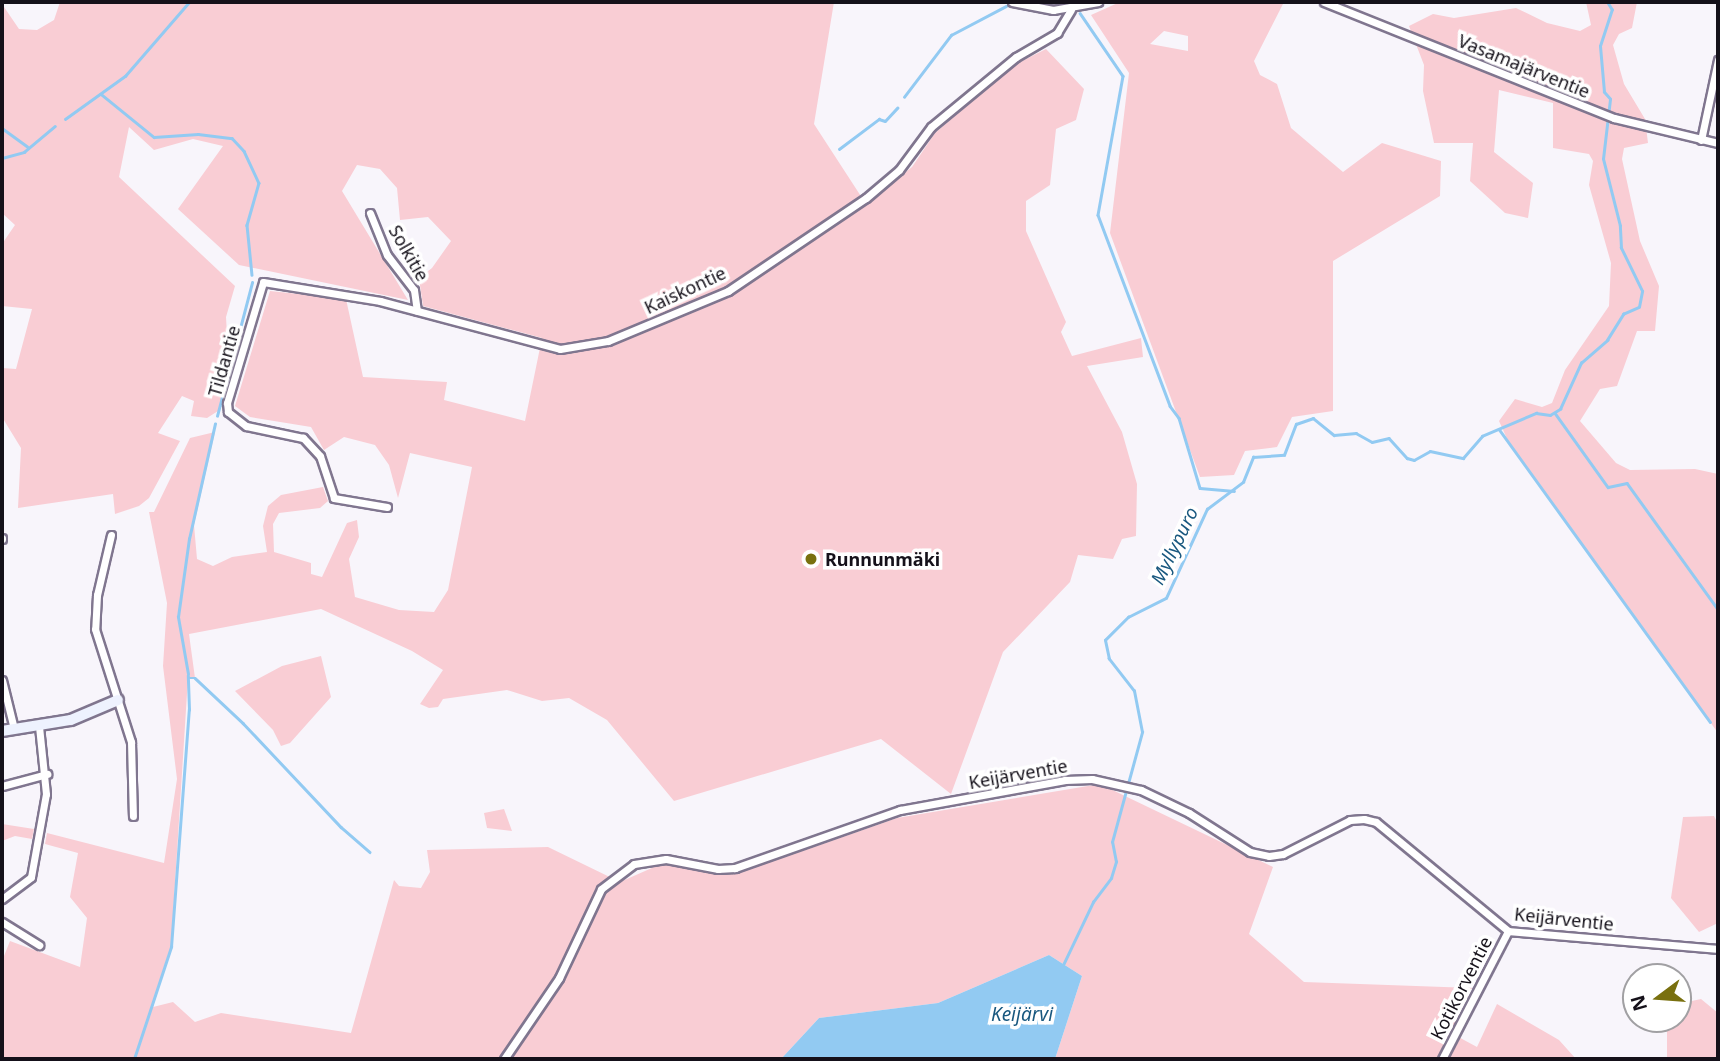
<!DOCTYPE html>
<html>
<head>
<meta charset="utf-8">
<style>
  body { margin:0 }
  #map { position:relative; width:1720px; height:1061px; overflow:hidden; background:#f8f5fb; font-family:"Noto Sans",sans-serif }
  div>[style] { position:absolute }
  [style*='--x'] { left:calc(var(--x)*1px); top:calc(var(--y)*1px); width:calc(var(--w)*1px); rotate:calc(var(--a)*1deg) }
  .green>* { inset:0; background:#f9cdd4 }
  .water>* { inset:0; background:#92caf2 }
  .stream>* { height:2.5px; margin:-1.25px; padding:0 1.25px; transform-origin:1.25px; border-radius:1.25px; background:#92caf2 }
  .roads { filter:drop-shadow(2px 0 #80768f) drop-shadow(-2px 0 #80768f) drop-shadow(0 2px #80768f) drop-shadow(0 -2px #80768f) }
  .street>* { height:7px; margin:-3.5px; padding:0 3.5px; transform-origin:3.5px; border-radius:3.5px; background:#fff }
  .secondary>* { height:10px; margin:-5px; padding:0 5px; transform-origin:5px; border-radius:5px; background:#eef2fe }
  .dots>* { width:19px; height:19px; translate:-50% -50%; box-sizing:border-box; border:4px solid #fff; border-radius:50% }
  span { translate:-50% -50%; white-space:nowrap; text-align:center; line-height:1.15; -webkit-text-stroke:7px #fff; paint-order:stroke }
  .street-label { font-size:18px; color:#15111a }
  .poi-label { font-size:18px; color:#15111a; font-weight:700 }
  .left { translate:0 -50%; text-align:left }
  .water-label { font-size:19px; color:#19587f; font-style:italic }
  .frame { position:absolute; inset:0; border:4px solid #15111a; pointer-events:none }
  .north { position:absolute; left:1622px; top:963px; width:70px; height:70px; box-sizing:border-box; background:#fff; border:2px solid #a1a0a3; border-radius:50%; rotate:254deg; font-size:19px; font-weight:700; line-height:28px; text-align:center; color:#15111a }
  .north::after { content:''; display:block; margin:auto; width:24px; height:32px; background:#79700f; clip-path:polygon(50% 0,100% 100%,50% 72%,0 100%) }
</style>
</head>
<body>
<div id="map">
  <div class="green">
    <i style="clip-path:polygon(60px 2px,834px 2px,814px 124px,866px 204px,912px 167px,935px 133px,1016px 64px,1046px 49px,1084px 89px,1076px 120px,1056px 129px,1050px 185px,1026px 201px,1026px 231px,1066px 322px,1061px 332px,1072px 356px,1141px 338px,1143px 357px,1087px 366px,1122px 432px,1137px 484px,1136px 536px,1122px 539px,1113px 559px,1078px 555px,1070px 582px,1003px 652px,951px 794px,881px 739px,674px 801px,607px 720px,569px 698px,542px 701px,507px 690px,443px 699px,438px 707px,429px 708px,420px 704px,443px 670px,412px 651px,321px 609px,189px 634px,195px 678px,188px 678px,171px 947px,153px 1007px,173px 1002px,195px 1022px,221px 1013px,351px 1033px,394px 880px,399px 886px,421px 888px,430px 872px,427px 850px,548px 847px,620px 882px,661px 864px,736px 874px,897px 818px,1100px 784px,1273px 867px,1249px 934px,1304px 982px,1472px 988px,1451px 1033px,1477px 1047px,1497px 1004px,1559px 1040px,1576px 1059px,1055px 1059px,1082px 976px,1049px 955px,938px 1003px,819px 1018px,781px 1059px,2px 1059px,2px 961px,10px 941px,80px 967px,87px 918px,70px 897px,78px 853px,45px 844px,47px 833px,164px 863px,177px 779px,163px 666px,167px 603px,149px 512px,154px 512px,190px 438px,215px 432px,194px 525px,197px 559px,213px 566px,232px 557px,267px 552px,263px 526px,268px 506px,281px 495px,323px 487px,328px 501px,320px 508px,279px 513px,273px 524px,274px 552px,311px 563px,311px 574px,322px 577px,347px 523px,357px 520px,359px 537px,349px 559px,355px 597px,399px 610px,434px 612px,448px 590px,472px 467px,410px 453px,398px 498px,389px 465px,375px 445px,344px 437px,324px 450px,311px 427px,250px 417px,235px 406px,270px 291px,346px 299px,363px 377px,447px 382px,444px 400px,525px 421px,542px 338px,423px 306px,419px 278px,432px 268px,451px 241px,428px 217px,400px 220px,397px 188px,380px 169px,357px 165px,342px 191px,408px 300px,239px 265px,178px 209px,223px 146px,193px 139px,154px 150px,129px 127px,119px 177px,235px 286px,226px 317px,229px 369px,218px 411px,207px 418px,191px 416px,194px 401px,182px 396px,158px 433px,180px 441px,149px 498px,139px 506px,115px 514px,113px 494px,18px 508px,21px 448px,2px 417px,2px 368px,16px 369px,32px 309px,2px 306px,2px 244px,15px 225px,2px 213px,2px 4px,19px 29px,37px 30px,54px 20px)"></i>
    <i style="clip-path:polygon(evenodd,1120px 2px,1284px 2px,1254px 61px,1260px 75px,1277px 84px,1291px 128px,1343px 172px,1382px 143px,1441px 161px,1440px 196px,1333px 261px,1333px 411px,1292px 417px,1277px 447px,1245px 451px,1234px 475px,1200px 477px,1110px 233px,1129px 73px,1091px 15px,1120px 2px,1164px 31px,1188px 36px,1188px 51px,1150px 44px,1164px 31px)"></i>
    <i style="clip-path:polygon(1586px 2px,1637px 2px,1632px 28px,1619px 34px,1613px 45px,1624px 84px,1645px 119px,1648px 143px,1624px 148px,1622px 159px,1640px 241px,1659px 286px,1655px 331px,1637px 331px,1617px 386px,1600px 389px,1580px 421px,1616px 463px,1630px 470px,1695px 469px,1718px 474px,1718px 733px,1509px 443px,1499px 421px,1515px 399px,1542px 407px,1552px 403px,1565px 370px,1609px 306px,1611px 263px,1589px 185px,1593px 161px,1589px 154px,1553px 148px,1553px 103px,1499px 90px,1494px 152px,1533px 183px,1528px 218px,1505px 213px,1470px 181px,1473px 143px,1434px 143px,1423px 91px,1424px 65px,1409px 26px,1433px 14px,1454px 18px,1516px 8px,1547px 23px,1580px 31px,1591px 25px)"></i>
    <i style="clip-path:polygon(321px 656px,331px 697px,290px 743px,281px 746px,273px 730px,235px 691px,282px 666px)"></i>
    <i style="clip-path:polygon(504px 809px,512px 831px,487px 828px,484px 813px)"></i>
    <i style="clip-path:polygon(1714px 816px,1718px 824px,1718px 923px,1699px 932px,1671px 898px,1683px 817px)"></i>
    <i style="clip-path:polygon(2px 824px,34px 829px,32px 839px,15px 836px,2px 841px)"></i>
    <i style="clip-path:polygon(1701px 999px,1718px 1013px,1718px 1059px,1667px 1059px,1667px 1019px,1678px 1019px,1678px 1004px)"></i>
  </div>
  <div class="water">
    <i style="clip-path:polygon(1049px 955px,1082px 976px,1055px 1059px,781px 1059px,819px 1018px,938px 1003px)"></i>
  </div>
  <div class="stream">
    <i style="--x:1080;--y:13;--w:76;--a:55.7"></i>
    <i style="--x:1123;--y:76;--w:141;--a:100.2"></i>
    <i style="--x:1098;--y:215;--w:204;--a:69.3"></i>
    <i style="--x:1170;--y:406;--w:15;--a:53"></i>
    <i style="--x:1179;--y:418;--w:73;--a:73.3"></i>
    <i style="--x:1200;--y:488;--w:34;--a:5"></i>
    <i style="--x:101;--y:94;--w:68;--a:39.1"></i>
    <i style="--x:154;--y:137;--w:44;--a:-3.9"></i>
    <i style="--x:198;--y:134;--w:34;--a:7"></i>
    <i style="--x:232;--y:138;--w:18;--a:47"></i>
    <i style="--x:244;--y:151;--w:35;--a:65"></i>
    <i style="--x:259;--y:183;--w:44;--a:105.9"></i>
    <i style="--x:247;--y:225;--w:50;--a:84.3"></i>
    <i style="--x:904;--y:97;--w:78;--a:-52.8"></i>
    <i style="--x:951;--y:35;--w:62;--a:-27.8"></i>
    <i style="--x:65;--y:119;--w:74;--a:-35.6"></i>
    <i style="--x:125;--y:76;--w:98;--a:-49.1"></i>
    <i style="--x:2;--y:128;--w:31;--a:36"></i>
    <i style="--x:839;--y:149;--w:50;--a:-36.9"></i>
    <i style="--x:879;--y:119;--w:6;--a:18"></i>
    <i style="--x:885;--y:121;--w:18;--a:-47"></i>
    <i style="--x:2;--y:158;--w:23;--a:-15"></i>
    <i style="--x:24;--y:152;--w:40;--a:-40"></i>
    <i style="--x:1555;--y:413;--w:91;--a:54.4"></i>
    <i style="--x:1608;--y:487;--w:19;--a:-12"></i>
    <i style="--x:1627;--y:483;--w:155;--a:54.2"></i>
    <i style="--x:217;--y:416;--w:138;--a:-75.3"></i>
    <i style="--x:1499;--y:429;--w:361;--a:54.2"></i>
    <i style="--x:188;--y:674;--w:58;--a:-100"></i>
    <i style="--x:178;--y:617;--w:79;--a:-82"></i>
    <i style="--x:189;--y:539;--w:118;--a:-77.3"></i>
    <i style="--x:188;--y:678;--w:7;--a:0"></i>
    <i style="--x:195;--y:678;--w:66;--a:43.2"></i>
    <i style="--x:243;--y:723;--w:143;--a:46.7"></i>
    <i style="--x:341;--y:827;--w:38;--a:41"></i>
    <i style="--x:1063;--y:965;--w:70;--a:-64.5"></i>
    <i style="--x:1093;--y:902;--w:30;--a:-53"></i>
    <i style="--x:1111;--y:878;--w:17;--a:-73"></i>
    <i style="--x:1116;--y:862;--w:20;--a:-101"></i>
    <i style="--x:1112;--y:842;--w:114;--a:-74.7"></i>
    <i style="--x:1142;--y:732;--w:42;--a:-101"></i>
    <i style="--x:1134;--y:691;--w:41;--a:-128"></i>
    <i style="--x:1109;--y:659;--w:19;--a:-102"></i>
    <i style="--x:1105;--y:640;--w:33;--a:-45"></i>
    <i style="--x:1128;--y:617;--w:42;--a:-26.6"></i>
    <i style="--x:1166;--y:598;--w:98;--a:-65.3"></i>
    <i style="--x:1207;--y:509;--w:45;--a:-36.9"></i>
    <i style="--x:1243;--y:482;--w:27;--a:-68"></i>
    <i style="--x:1253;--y:457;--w:31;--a:-4"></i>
    <i style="--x:1284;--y:455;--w:33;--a:-69"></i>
    <i style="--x:1296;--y:424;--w:18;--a:-19"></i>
    <i style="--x:1313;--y:418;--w:27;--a:39"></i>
    <i style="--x:1334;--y:435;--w:22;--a:-5"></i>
    <i style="--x:1356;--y:433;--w:18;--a:29"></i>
    <i style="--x:1372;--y:442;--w:17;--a:-13"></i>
    <i style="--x:1389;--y:438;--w:27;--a:48"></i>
    <i style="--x:1407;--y:458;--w:7;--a:16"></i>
    <i style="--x:1414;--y:460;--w:18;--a:-29"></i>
    <i style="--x:1430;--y:451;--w:34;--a:12"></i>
    <i style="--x:1463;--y:458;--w:29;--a:-49"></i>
    <i style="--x:1482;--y:436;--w:59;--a:-23.1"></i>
    <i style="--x:1536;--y:413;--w:14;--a:8"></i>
    <i style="--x:1550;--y:415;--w:12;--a:-31"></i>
    <i style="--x:1560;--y:409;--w:51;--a:-65.5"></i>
    <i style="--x:1581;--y:363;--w:35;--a:-41"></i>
    <i style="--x:1607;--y:340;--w:31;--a:-58"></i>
    <i style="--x:1623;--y:314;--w:17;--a:-24"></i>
    <i style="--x:1639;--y:307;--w:16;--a:-79"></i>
    <i style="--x:1642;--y:291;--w:48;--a:-116"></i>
    <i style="--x:1621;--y:248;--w:22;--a:-93"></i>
    <i style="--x:1620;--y:226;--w:69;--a:-104.2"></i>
    <i style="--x:1603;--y:159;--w:60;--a:-83.3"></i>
    <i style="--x:1610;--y:99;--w:9;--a:-131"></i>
    <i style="--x:1604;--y:92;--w:46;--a:-95"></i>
    <i style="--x:1600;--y:46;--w:38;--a:-72"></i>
    <i style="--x:1612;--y:10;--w:9;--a:-122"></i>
    <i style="--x:134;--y:1059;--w:118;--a:-71.7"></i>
    <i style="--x:171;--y:947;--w:238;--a:-85.7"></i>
    <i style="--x:189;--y:710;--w:34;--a:-92"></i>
  </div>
  <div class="roads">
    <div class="street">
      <i style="--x:1012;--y:2;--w:42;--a:11"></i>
      <i style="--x:1053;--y:10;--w:46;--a:-10.1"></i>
      <i style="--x:1324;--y:2;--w:312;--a:21.8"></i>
      <i style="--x:1614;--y:118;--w:107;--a:13.5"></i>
      <i style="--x:1701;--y:140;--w:82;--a:-78"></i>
      <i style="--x:370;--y:213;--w:45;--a:68"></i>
      <i style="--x:387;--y:255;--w:44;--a:52.4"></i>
      <i style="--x:414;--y:290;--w:21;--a:82"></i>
      <i style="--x:387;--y:507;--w:54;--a:-170.4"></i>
      <i style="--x:334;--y:498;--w:44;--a:-108.4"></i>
      <i style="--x:320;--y:456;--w:25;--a:-133"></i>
      <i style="--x:303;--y:438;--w:58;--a:-168.1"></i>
      <i style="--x:246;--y:426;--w:23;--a:-142"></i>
      <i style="--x:228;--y:412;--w:9;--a:-96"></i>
      <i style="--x:227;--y:403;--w:126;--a:-73.4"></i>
      <i style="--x:263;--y:282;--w:119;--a:9.2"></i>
      <i style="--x:380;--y:301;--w:186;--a:14.9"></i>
      <i style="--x:560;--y:349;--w:49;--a:-9.5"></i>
      <i style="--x:608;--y:341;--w:130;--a:-22.6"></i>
      <i style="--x:728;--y:291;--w:166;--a:-34"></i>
      <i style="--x:866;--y:198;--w:43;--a:-40.3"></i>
      <i style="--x:899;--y:170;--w:54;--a:-53.3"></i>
      <i style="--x:931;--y:127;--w:110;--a:-39.5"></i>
      <i style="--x:1016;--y:57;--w:48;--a:-30.3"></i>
      <i style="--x:1057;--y:33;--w:27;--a:-59"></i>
      <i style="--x:111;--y:535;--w:62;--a:103.1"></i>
      <i style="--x:97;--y:595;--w:34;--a:93"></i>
      <i style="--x:95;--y:629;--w:119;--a:72.3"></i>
      <i style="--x:131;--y:742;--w:74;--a:88.5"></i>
      <i style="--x:2;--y:539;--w:1;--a:-90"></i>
      <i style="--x:2;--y:680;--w:50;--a:76.2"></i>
      <i style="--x:2;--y:786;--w:47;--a:-14.9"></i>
      <i style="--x:2;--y:899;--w:36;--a:-37"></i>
      <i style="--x:31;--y:877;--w:84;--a:-79.8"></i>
      <i style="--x:46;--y:794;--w:68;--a:-95.9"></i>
      <i style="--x:2;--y:922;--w:44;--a:31.9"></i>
      <i style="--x:504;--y:1059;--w:98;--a:-55.8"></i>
      <i style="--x:559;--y:978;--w:98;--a:-64.7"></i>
      <i style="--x:601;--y:889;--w:41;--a:-37.1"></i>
      <i style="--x:634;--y:864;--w:32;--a:-9"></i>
      <i style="--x:666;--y:859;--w:53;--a:10.9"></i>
      <i style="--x:718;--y:869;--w:17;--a:-3"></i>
      <i style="--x:735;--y:868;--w:175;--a:-19.4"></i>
      <i style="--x:900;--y:810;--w:168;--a:-10.3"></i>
      <i style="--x:1065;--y:780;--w:27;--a:-2"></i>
      <i style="--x:1092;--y:779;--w:50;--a:12.7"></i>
      <i style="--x:1141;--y:790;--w:53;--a:25.6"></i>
      <i style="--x:1189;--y:813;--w:72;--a:32.6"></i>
      <i style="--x:1250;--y:852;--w:19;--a:12"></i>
      <i style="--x:1269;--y:856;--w:14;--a:-8"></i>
      <i style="--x:1283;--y:854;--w:75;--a:-26.9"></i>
      <i style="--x:1350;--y:820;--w:14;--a:-4"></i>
      <i style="--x:1364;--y:819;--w:12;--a:14"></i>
      <i style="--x:1376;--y:822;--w:171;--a:39.5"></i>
      <i style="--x:1508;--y:931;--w:211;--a:4.9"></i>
      <i style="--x:1442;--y:1059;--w:144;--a:-62.7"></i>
    </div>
    <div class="secondary">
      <i style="--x:2;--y:731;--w:70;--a:-9.1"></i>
      <i style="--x:71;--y:720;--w:51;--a:-23.1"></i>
    </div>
  </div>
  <div class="dots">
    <i style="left:811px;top:559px;background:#79700f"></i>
  </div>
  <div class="street-label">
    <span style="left:1524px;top:66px;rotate:22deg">Vasamajärventie</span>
    <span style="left:409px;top:253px;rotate:60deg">Solkitie</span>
    <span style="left:685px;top:290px;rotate:-25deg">Kaiskontie</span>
    <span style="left:224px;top:361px;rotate:-74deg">Tildantie</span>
    <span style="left:1018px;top:774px;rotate:-10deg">Keijärventie</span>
    <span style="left:1564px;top:919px;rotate:6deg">Keijärventie</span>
    <span style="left:1461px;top:988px;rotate:-63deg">Kotikorventie</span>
  </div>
  <div class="poi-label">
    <span class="left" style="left:825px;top:559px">Runnunmäki</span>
  </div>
  <div class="water-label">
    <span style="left:1175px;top:546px;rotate:-64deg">Myllypuro</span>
    <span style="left:1022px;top:1015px">Keijärvi</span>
  </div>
  <div class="frame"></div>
  <div class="north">N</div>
</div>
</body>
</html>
